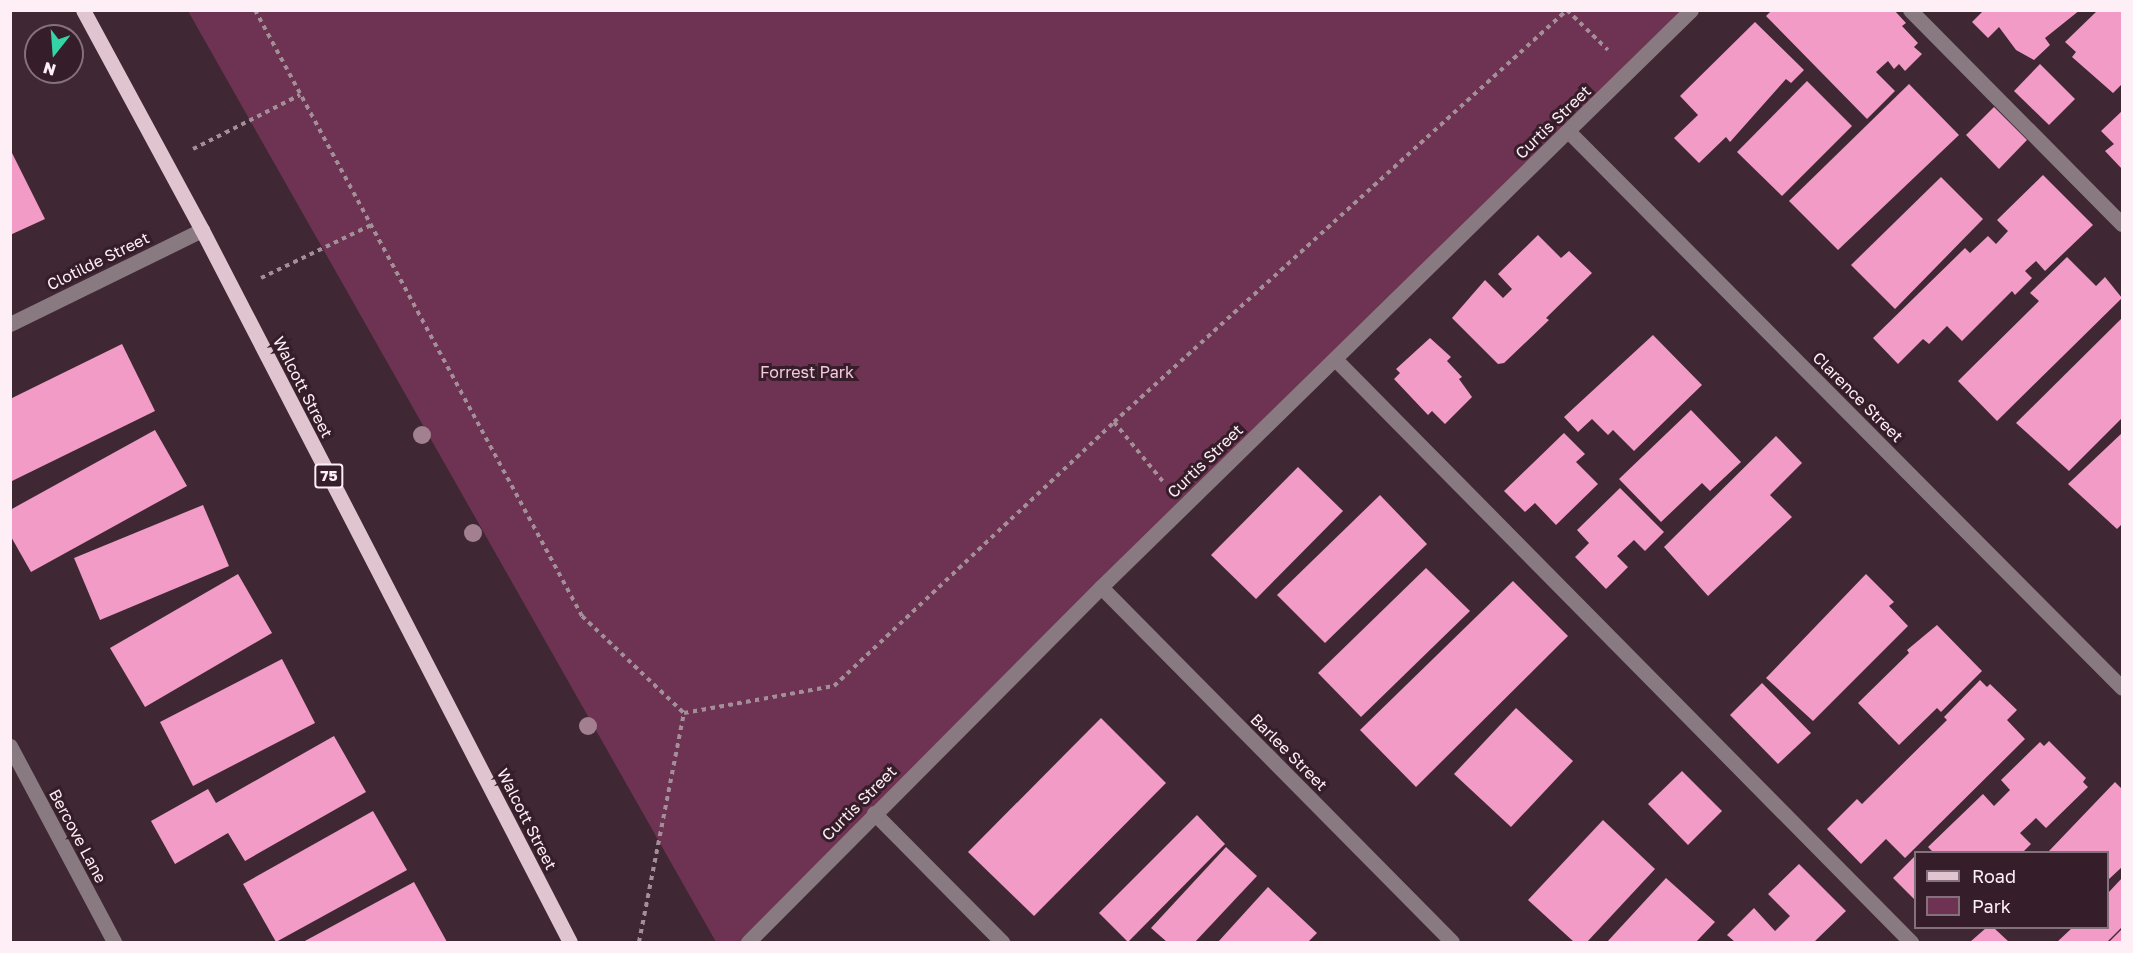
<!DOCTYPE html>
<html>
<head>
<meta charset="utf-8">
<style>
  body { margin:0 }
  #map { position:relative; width:2133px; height:953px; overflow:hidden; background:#3f2733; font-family:"Golos Text",sans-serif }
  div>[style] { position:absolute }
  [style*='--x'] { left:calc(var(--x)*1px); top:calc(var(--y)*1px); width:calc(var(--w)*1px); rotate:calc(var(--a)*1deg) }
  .green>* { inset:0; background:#6e3252 }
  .building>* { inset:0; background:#f19bc6 }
  .path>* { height:4px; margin-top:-2px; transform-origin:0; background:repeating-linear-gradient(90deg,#a38f98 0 4.5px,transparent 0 9px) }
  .minor>* { height:15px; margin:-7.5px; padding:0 7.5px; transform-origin:7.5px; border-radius:7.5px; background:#887a80 }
  .major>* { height:15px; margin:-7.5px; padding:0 7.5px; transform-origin:7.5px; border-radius:7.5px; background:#e0c5d1 }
  .trees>* { width:18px; height:18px; margin:-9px; border-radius:50%; background:#a38090 }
  span { translate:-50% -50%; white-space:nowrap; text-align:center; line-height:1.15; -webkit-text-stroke:6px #351e29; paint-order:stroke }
  .shield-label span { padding:2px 4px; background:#351e29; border:2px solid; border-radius:4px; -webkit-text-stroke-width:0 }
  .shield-label { font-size:15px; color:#feeef5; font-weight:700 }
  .street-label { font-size:16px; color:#feeef5 }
  .park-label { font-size:16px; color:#f5c8dd }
  .frame { position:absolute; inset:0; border:12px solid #feeef5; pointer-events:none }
  .legend { position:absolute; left:1914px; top:851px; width:195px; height:78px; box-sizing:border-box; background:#351e29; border:2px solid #85717b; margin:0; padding:8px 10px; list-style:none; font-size:18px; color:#feeef5 }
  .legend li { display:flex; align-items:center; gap:12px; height:30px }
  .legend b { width:30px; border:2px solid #85717b }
  .north { position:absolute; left:24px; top:24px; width:60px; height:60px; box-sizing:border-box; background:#351e29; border:2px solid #85717b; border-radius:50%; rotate:197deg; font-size:16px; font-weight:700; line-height:24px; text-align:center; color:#feeef5 }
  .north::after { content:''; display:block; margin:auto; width:21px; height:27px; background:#35d4a7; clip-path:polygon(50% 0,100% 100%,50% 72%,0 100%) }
</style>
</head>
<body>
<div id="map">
  <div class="green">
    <i style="clip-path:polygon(188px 11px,1691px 11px,748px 942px,716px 942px)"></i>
  </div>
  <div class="building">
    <i style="clip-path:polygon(1772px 10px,1894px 10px,1906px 23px,1902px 26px,1918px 43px,1914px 47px,1922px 54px,1905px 71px,1899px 64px,1894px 69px,1888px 61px,1876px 72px,1895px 91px,1867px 119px,1766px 16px)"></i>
    <i style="clip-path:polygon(1984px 10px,2080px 10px,2045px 38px,2050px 45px,2034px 60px,2016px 50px,1999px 27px,1988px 38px,1972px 22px)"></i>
    <i style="clip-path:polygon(2098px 10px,2122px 10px,2122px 84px,2113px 93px,2072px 57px,2076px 52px,2065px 42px)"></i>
    <i style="clip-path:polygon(1755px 22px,1804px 70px,1791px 83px,1786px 79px,1730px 142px,1726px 137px,1699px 163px,1674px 138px,1698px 115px,1680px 96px)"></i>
    <i style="clip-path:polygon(2040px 64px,2075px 99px,2049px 125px,2014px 91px)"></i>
    <i style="clip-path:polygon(1807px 81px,1852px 126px,1782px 196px,1737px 152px)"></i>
    <i style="clip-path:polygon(1909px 84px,1959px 135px,1838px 250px,1789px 201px)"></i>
    <i style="clip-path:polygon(1994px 107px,2027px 140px,1999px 169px,1966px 135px)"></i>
    <i style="clip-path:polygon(2122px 111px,2122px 169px,2105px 151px,2114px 144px,2101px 131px)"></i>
    <i style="clip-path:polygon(10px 149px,45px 219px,10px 235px)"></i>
    <i style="clip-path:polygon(2043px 175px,2093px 225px,2045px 271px,2036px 261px,2025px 271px,2032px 278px,2015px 295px,2012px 291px,1962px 341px,1947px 326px,1929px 344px,1923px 339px,1898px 364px,1873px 338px,1965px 248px,1970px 253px,1988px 236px,1996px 244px,2008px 231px,1997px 220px)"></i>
    <i style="clip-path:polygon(1941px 177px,1983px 219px,1895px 309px,1851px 265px)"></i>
    <i style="clip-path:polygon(1538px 235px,1561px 258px,1569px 251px,1592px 273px,1546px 318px,1549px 320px,1504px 363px,1498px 364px,1452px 318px,1485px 280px,1503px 298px,1512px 289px,1498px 274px)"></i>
    <i style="clip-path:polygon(2067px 257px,2096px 286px,2105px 277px,2122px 298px,1997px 421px,1958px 381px,2039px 301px,2030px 293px)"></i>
    <i style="clip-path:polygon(2122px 318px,2122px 418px,2069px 471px,2016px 423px)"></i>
    <i style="clip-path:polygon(1653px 335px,1702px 385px,1634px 451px,1613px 430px,1608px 435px,1592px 419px,1578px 432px,1564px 417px)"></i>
    <i style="clip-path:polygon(1430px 338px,1451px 357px,1447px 361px,1462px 377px,1459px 379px,1472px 397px,1445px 424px,1432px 411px,1428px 415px,1394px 379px,1400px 373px,1396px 369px)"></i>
    <i style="clip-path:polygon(122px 344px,155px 411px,10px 482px,10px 399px)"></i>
    <i style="clip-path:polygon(1691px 410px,1741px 462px,1710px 491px,1702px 483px,1661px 522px,1619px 479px)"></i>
    <i style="clip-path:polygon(155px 430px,187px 486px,31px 572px,10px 535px,10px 510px)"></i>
    <i style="clip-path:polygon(1564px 433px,1585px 454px,1576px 462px,1598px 484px,1556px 525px,1535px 503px,1525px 512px,1504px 491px)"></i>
    <i style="clip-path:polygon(2122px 433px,2122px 524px,2117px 529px,2068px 484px)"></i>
    <i style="clip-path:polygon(1776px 436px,1802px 463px,1770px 495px,1792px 517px,1708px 596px,1664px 547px)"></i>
    <i style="clip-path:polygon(1298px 467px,1343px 511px,1256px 599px,1211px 555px)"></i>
    <i style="clip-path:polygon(1620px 488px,1664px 532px,1645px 551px,1634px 540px,1617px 556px,1628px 567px,1606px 589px,1575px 557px,1589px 543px,1577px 530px)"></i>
    <i style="clip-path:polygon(1380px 495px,1427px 544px,1325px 643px,1277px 595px)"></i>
    <i style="clip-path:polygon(203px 505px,229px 566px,100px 620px,74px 558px)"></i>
    <i style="clip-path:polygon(1426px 568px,1470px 611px,1361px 717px,1318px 673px)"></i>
    <i style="clip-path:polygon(238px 574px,272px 633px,145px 707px,110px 648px)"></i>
    <i style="clip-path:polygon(1866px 574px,1894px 602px,1889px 606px,1908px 626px,1813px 721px,1766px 678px)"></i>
    <i style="clip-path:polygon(1513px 581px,1568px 636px,1416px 787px,1360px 730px)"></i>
    <i style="clip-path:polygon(1937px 625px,1982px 671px,1941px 712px,1937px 708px,1899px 745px,1858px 703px,1909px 653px,1907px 650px)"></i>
    <i style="clip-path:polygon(282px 659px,315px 723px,193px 786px,160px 722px)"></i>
    <i style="clip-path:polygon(1980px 680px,1987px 687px,1990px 684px,2017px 710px,2007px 720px,2025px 739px,1905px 858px,1886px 839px,1861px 864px,1827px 829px,1857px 799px,1862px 804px,1947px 720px,1944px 717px)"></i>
    <i style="clip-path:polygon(1762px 683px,1811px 733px,1778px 764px,1730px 715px)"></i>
    <i style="clip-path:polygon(1516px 708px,1573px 761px,1511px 827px,1454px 774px)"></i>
    <i style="clip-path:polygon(1101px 718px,1166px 783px,1034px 916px,968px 852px)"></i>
    <i style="clip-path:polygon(334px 736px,366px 792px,245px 861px,228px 833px,175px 864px,151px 821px,208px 789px,216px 803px)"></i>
    <i style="clip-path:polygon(2049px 741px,2086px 778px,2083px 782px,2088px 787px,2046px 828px,2036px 818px,2020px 833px,2031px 844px,2023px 852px,1933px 852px,1928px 847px,1983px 794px,1994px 806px,2010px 790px,2001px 780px,2040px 742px,2044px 746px)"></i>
    <i style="clip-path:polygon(1682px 771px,1722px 811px,1688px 845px,1648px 804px)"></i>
    <i style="clip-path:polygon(2115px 782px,2122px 789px,2122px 867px,2108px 880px,2108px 852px,2049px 851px)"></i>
    <i style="clip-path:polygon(373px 811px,407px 870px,276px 942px,243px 884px)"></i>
    <i style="clip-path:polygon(1197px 815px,1225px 844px,1128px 942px,1099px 913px)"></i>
    <i style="clip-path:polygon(1603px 820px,1655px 869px,1587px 942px,1574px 942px,1528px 900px)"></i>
    <i style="clip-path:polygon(1226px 847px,1257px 876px,1195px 942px,1167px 942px,1151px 928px)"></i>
    <i style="clip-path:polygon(1916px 855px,1916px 901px,1893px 878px)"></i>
    <i style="clip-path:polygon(1799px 864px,1846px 911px,1814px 942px,1735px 942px,1727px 935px,1754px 908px,1775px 931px,1790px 916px,1768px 894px)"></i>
    <i style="clip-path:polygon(1666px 878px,1715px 922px,1696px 942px,1607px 942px)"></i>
    <i style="clip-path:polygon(2122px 878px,2122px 927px,2107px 942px,2057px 942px,2072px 928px,2108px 928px,2108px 893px)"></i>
    <i style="clip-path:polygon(414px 882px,447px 942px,303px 942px)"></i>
    <i style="clip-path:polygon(1268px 887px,1317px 933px,1308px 942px,1218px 942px)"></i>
    <i style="clip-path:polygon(1986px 928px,1994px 928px,2009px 942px,1970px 942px)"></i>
    <i style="clip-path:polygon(2122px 929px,2122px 942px,2109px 942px)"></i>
  </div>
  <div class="path">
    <i style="--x:255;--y:10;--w:689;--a:61.65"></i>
    <i style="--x:582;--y:616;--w:141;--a:43.6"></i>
    <i style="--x:1567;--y:10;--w:57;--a:44.3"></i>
    <i style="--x:193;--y:149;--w:120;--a:-26.8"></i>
    <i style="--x:261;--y:278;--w:122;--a:-25.7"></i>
    <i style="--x:1114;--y:422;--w:80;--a:50.6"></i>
    <i style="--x:684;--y:713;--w:152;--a:-10.2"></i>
    <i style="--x:834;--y:686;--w:385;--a:-43.3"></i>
    <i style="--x:1114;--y:422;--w:612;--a:-42.29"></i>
    <i style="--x:639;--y:942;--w:233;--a:-78.9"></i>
  </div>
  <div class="minor">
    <i style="--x:1910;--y:10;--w:301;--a:45.3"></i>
    <i style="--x:1569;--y:132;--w:784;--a:45.15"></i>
    <i style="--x:10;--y:324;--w:214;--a:-26.1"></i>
    <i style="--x:1335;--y:359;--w:820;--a:45.35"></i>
    <i style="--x:1101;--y:587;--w:499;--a:45.3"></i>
    <i style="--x:10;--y:746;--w:222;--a:62"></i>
    <i style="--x:874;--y:813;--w:182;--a:45.2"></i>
    <i style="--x:748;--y:942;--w:501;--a:-45.16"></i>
    <i style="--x:1101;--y:587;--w:825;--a:-44.36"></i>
  </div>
  <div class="major">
    <i style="--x:83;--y:10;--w:250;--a:61.6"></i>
    <i style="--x:202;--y:230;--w:801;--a:62.67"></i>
  </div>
  <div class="trees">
    <i style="left:422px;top:435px"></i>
    <i style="left:473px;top:533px"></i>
    <i style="left:588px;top:726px"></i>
  </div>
  <div class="shield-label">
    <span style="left:329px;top:476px">75</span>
  </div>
  <div class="street-label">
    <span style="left:1553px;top:122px;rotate:-44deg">Curtis Street</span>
    <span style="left:98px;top:261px;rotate:-26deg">Clotilde Street</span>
    <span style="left:303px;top:387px;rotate:63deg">Walcott Street</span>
    <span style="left:1858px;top:397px;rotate:45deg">Clarence Street</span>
    <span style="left:1205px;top:461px;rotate:-44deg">Curtis Street</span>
    <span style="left:1289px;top:752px;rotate:45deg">Barlee Street</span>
    <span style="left:859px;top:803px;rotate:-45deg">Curtis Street</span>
    <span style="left:527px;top:819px;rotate:63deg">Walcott Street</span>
    <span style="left:78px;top:836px;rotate:62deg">Bercove Lane</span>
  </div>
  <div class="park-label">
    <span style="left:807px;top:372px">Forrest Park</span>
  </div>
  <div class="frame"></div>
  <ul class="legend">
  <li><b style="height:8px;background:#e0c5d1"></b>Road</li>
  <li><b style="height:16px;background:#6e3252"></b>Park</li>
  </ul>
  <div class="north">N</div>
</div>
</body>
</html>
